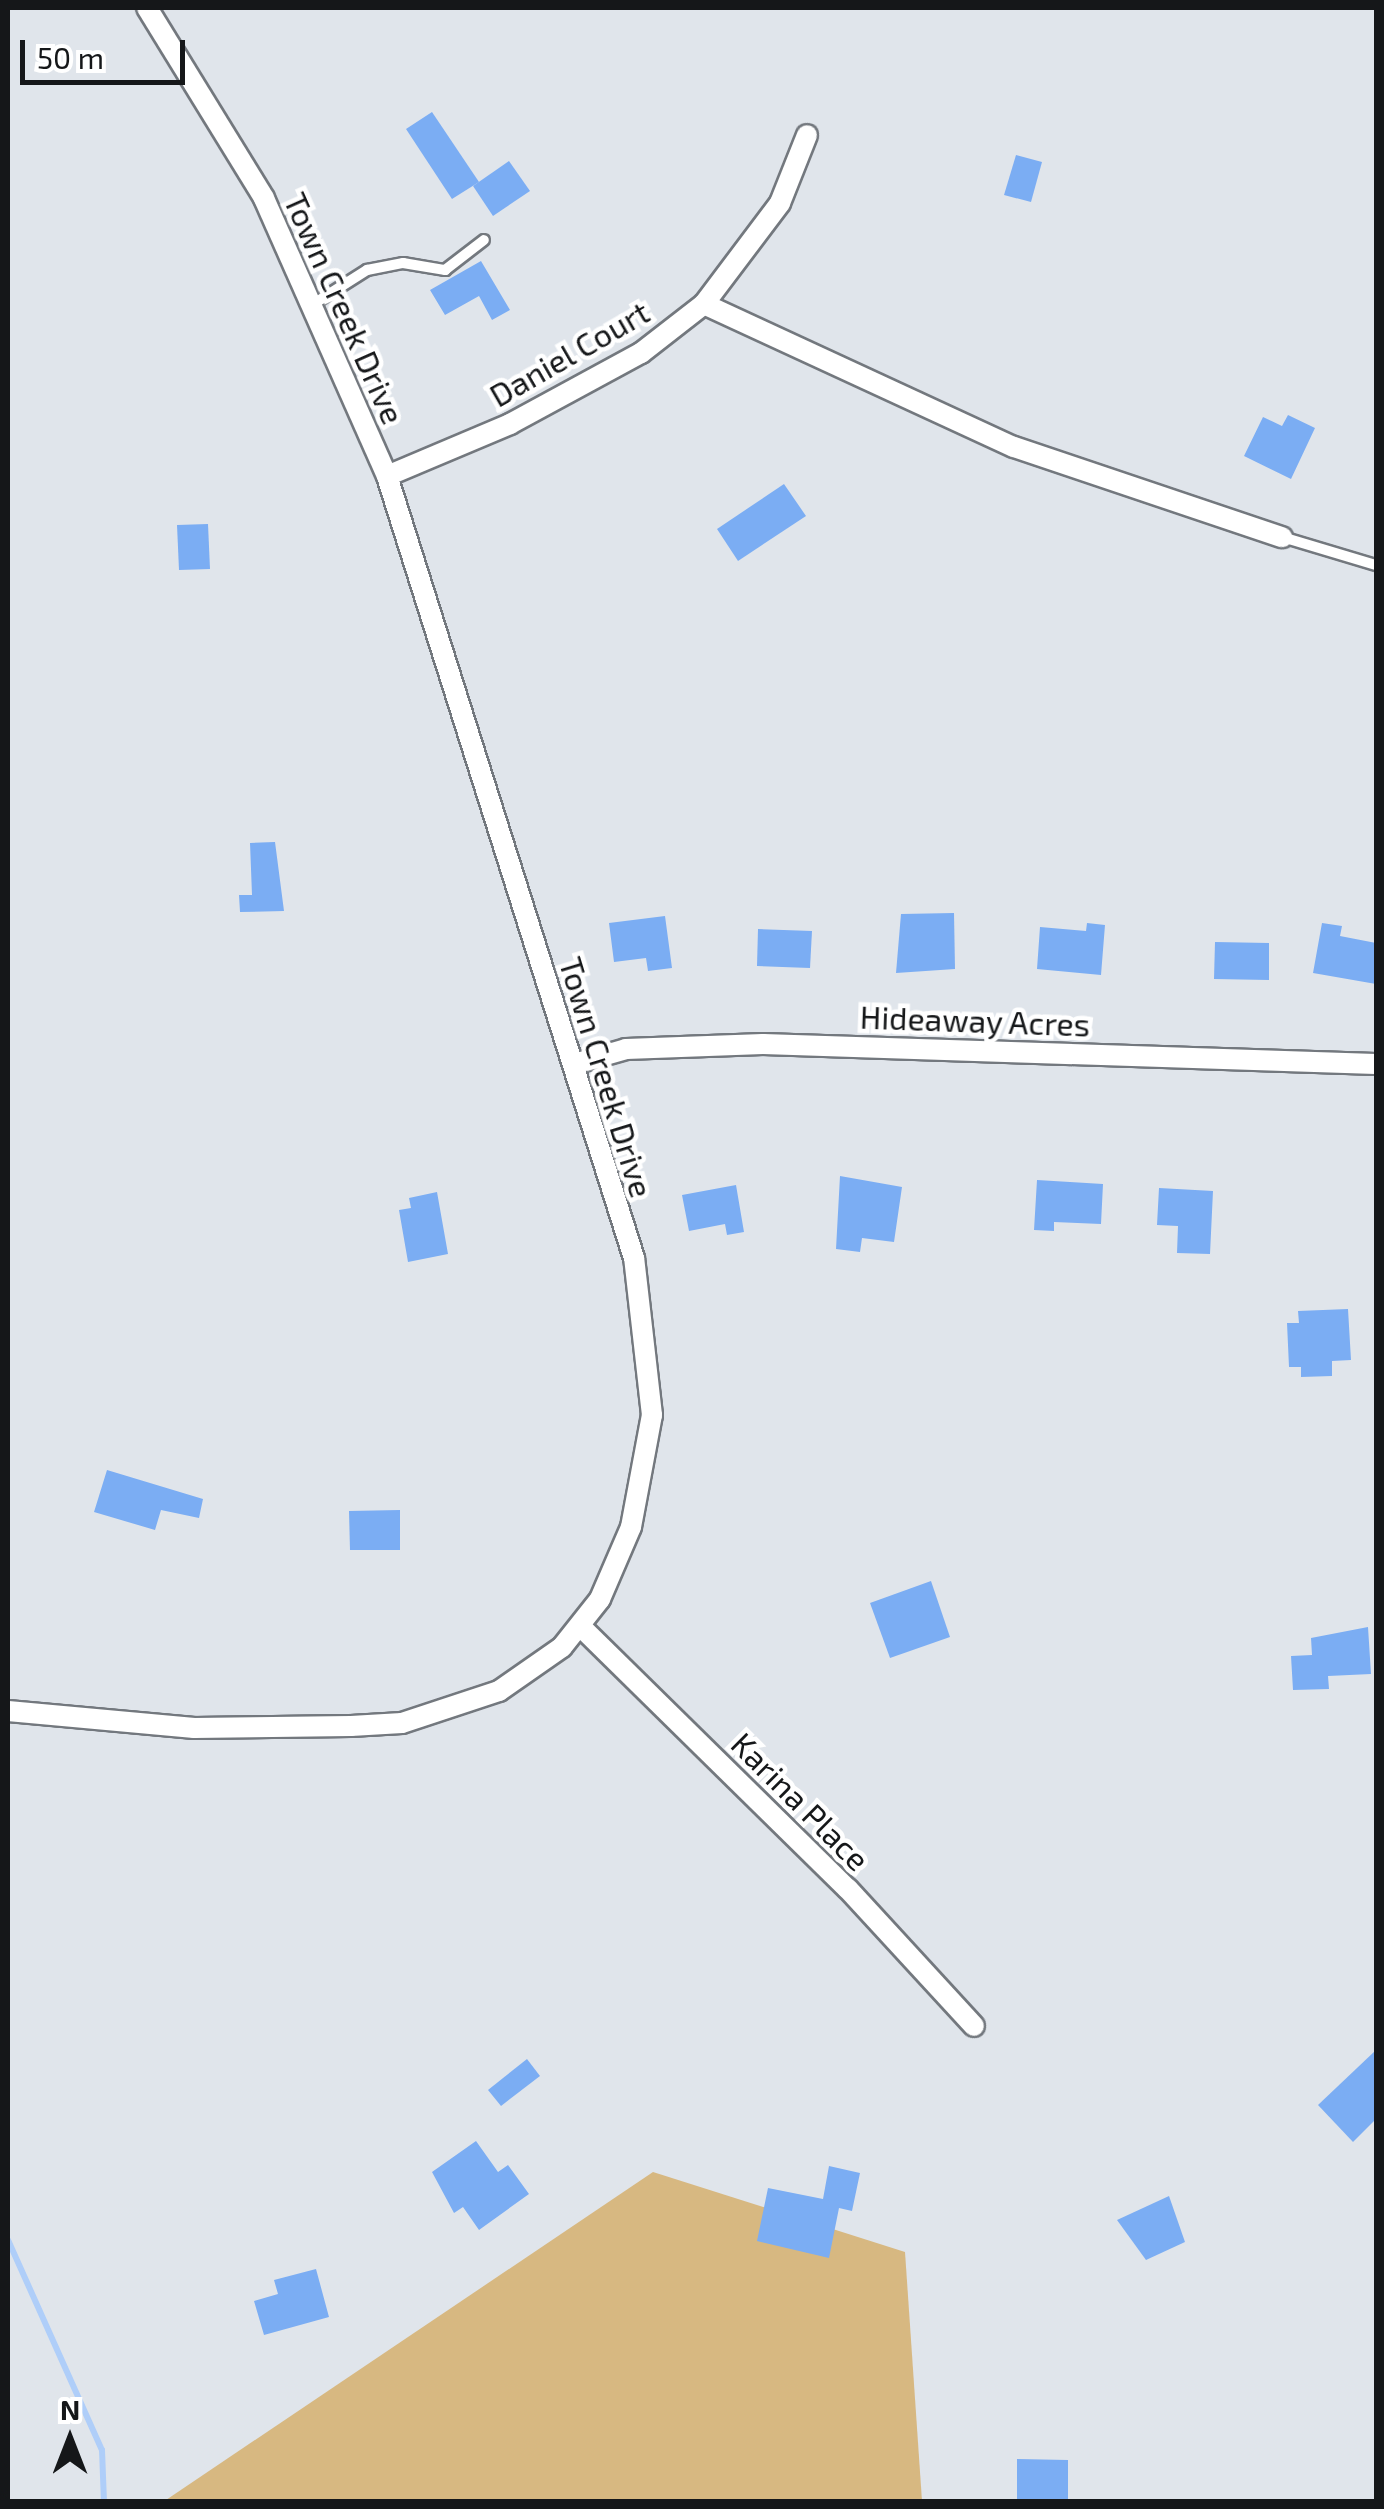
<!DOCTYPE html>
<html>
<head>
<meta charset="utf-8">
<style>
  body { margin:0 }
  #map { position:relative; width:1384px; height:2509px; overflow:hidden; background:#e0e5eb; font-family:"Exo 2",sans-serif }
  div>[style] { position:absolute }
  [style*='--x'] { left:calc(var(--x)*1px); top:calc(var(--y)*1px); width:calc(var(--w)*1px); rotate:calc(var(--a)*1deg) }
  .green>* { inset:0; background:#d7b881 }
  .stream>* { height:6px; margin:-3px; padding:0 3px; transform-origin:3px; border-radius:3px; background:#afcef9 }
  .building>* { inset:0; background:#7badf3 }
  .roads { filter:drop-shadow(2px 0 #73787e) drop-shadow(-2px 0 #73787e) drop-shadow(0 2px #73787e) drop-shadow(0 -2px #73787e) }
  .lane>* { height:10px; margin:-5px; padding:0 5px; transform-origin:5px; border-radius:5px; background:#fff }
  .street>* { height:20px; margin:-10px; padding:0 10px; transform-origin:10px; border-radius:10px; background:#fff }
  span { translate:-50% -50%; white-space:nowrap; text-align:center; line-height:1.15; -webkit-text-stroke:9px #fff; paint-order:stroke }
  .street-label { font-size:32px; color:#151719 }
  .frame { position:absolute; inset:0; border:10px solid #151719; pointer-events:none }
  .north { position:absolute; left:20px; top:2389px; width:100px; height:100px; -webkit-text-stroke:8px #fff; paint-order:stroke; rotate:0deg; font-size:28px; font-weight:700; line-height:40px; text-align:center; color:#151719 }
  .north::after { content:''; display:block; margin:auto; width:35px; height:45px; background:#151719; clip-path:polygon(50% 0,100% 100%,50% 72%,0 100%) }
  .scale { position:absolute; left:20px; top:40px; width:165px; height:45px; box-sizing:border-box; border:5px solid #151719; border-top:0; padding-left:12px; font-size:30px; line-height:35px; white-space:nowrap; color:#151719; -webkit-text-stroke:8px #fff; paint-order:stroke }
</style>
</head>
<body>
<div id="map">
  <div class="green">
    <i style="clip-path:polygon(653px 2172px,905px 2252px,922px 2501px,163px 2502px)"></i>
  </div>
  <div class="stream">
    <i style="--x:8;--y:2240;--w:230;--a:65.9"></i>
    <i style="--x:102;--y:2450;--w:52;--a:87.8"></i>
  </div>
  <div class="building">
    <i style="clip-path:polygon(432px 112px,479px 182px,452px 199px,406px 129px)"></i>
    <i style="clip-path:polygon(1016px 155px,1042px 162px,1031px 202px,1004px 195px)"></i>
    <i style="clip-path:polygon(509px 161px,530px 191px,493px 216px,473px 186px)"></i>
    <i style="clip-path:polygon(481px 261px,510px 310px,492px 320px,479px 296px,445px 315px,430px 290px)"></i>
    <i style="clip-path:polygon(1288px 415px,1315px 428px,1291px 479px,1244px 456px,1263px 417px,1282px 426px)"></i>
    <i style="clip-path:polygon(784px 484px,806px 516px,738px 561px,717px 529px)"></i>
    <i style="clip-path:polygon(208px 524px,210px 569px,179px 570px,177px 525px)"></i>
    <i style="clip-path:polygon(275px 842px,284px 911px,240px 912px,239px 895px,252px 895px,250px 843px)"></i>
    <i style="clip-path:polygon(954px 913px,955px 969px,896px 973px,901px 914px)"></i>
    <i style="clip-path:polygon(665px 916px,672px 968px,648px 971px,646px 958px,614px 962px,609px 923px)"></i>
    <i style="clip-path:polygon(1087px 923px,1105px 925px,1101px 975px,1037px 969px,1040px 927px,1086px 931px)"></i>
    <i style="clip-path:polygon(1322px 923px,1342px 926px,1340px 936px,1376px 943px,1376px 984px,1313px 973px)"></i>
    <i style="clip-path:polygon(758px 929px,812px 931px,810px 968px,757px 966px)"></i>
    <i style="clip-path:polygon(1215px 942px,1269px 943px,1269px 980px,1214px 979px)"></i>
    <i style="clip-path:polygon(840px 1176px,902px 1187px,894px 1242px,862px 1238px,860px 1252px,836px 1249px)"></i>
    <i style="clip-path:polygon(1037px 1180px,1103px 1184px,1101px 1224px,1054px 1222px,1054px 1231px,1034px 1230px)"></i>
    <i style="clip-path:polygon(736px 1185px,744px 1232px,727px 1235px,725px 1224px,689px 1231px,682px 1195px)"></i>
    <i style="clip-path:polygon(1159px 1188px,1213px 1191px,1210px 1254px,1177px 1253px,1178px 1226px,1157px 1225px)"></i>
    <i style="clip-path:polygon(437px 1192px,448px 1254px,408px 1262px,399px 1210px,411px 1208px,409px 1198px)"></i>
    <i style="clip-path:polygon(1348px 1309px,1351px 1360px,1332px 1361px,1332px 1376px,1301px 1377px,1301px 1367px,1289px 1367px,1287px 1323px,1299px 1323px,1298px 1311px)"></i>
    <i style="clip-path:polygon(107px 1470px,203px 1499px,199px 1518px,161px 1510px,155px 1530px,94px 1512px)"></i>
    <i style="clip-path:polygon(400px 1510px,400px 1550px,350px 1550px,349px 1511px)"></i>
    <i style="clip-path:polygon(931px 1581px,950px 1637px,890px 1658px,870px 1603px)"></i>
    <i style="clip-path:polygon(1368px 1627px,1371px 1674px,1328px 1676px,1329px 1689px,1293px 1690px,1291px 1656px,1312px 1655px,1311px 1638px)"></i>
    <i style="clip-path:polygon(1376px 2050px,1376px 2119px,1353px 2142px,1318px 2105px)"></i>
    <i style="clip-path:polygon(527px 2059px,540px 2076px,501px 2106px,488px 2090px)"></i>
    <i style="clip-path:polygon(476px 2141px,498px 2172px,508px 2165px,529px 2194px,479px 2230px,463px 2207px,454px 2213px,432px 2172px)"></i>
    <i style="clip-path:polygon(829px 2166px,860px 2173px,852px 2211px,839px 2208px,829px 2258px,757px 2241px,768px 2188px,823px 2199px)"></i>
    <i style="clip-path:polygon(1169px 2196px,1185px 2242px,1146px 2260px,1117px 2220px)"></i>
    <i style="clip-path:polygon(316px 2269px,329px 2317px,264px 2335px,254px 2301px,278px 2294px,274px 2280px)"></i>
    <i style="clip-path:polygon(1017px 2459px,1068px 2460px,1068px 2502px,1017px 2502px)"></i>
  </div>
  <div class="roads">
    <div class="lane">
      <i style="--x:315;--y:303;--w:62;--a:-32.4"></i>
      <i style="--x:367;--y:270;--w:37;--a:-11"></i>
      <i style="--x:403;--y:263;--w:43;--a:9.5"></i>
      <i style="--x:445;--y:270;--w:49;--a:-37.6"></i>
      <i style="--x:1282;--y:537;--w:98;--a:16.6"></i>
    </div>
    <div class="street">
      <i style="--x:704;--y:304;--w:341;--a:24.8"></i>
      <i style="--x:1014;--y:447;--w:283;--a:18.6"></i>
      <i style="--x:387;--y:476;--w:134;--a:-22.9"></i>
      <i style="--x:510;--y:424;--w:149;--a:-28.5"></i>
      <i style="--x:641;--y:353;--w:80;--a:-37.9"></i>
      <i style="--x:704;--y:304;--w:126;--a:-53"></i>
      <i style="--x:780;--y:203;--w:73;--a:-68.3"></i>
      <i style="--x:574;--y:1064;--w:54;--a:-16.1"></i>
      <i style="--x:626;--y:1049;--w:137;--a:-2.1"></i>
      <i style="--x:763;--y:1044;--w:613;--a:1.87"></i>
      <i style="--x:580;--y:1626;--w:375;--a:44.5"></i>
      <i style="--x:848;--y:1889;--w:186;--a:47.4"></i>
      <i style="--x:8;--y:1711;--w:187;--a:5.2"></i>
      <i style="--x:194;--y:1728;--w:157;--a:-0.7"></i>
      <i style="--x:351;--y:1726;--w:51;--a:-3.4"></i>
      <i style="--x:402;--y:1723;--w:102;--a:-18.3"></i>
      <i style="--x:499;--y:1691;--w:77;--a:-34.9"></i>
      <i style="--x:562;--y:1647;--w:61;--a:-51.6"></i>
      <i style="--x:600;--y:1599;--w:78;--a:-66.7"></i>
      <i style="--x:631;--y:1527;--w:114;--a:-79.4"></i>
      <i style="--x:652;--y:1415;--w:158;--a:-96.5"></i>
      <i style="--x:634;--y:1258;--w:820;--a:-107.53"></i>
      <i style="--x:387;--y:476;--w:304;--a:-113.9"></i>
      <i style="--x:264;--y:198;--w:223;--a:-121.6"></i>
    </div>
  </div>
  <div class="street-label">
    <span style="left:345px;top:308px;rotate:66deg">Town Creek Drive</span>
    <span style="left:569px;top:353px;rotate:-30deg">Daniel Court</span>
    <span style="left:975px;top:1020px;rotate:2deg">Hideaway Acres</span>
    <span style="left:607px;top:1077px;rotate:73deg">Town Creek Drive</span>
    <span style="left:801px;top:1801px;rotate:45deg">Karina Place</span>
  </div>
  <div class="frame"></div>
  <div class="north">N</div>
  <div class="scale">50 m</div>
</div>
</body>
</html>
